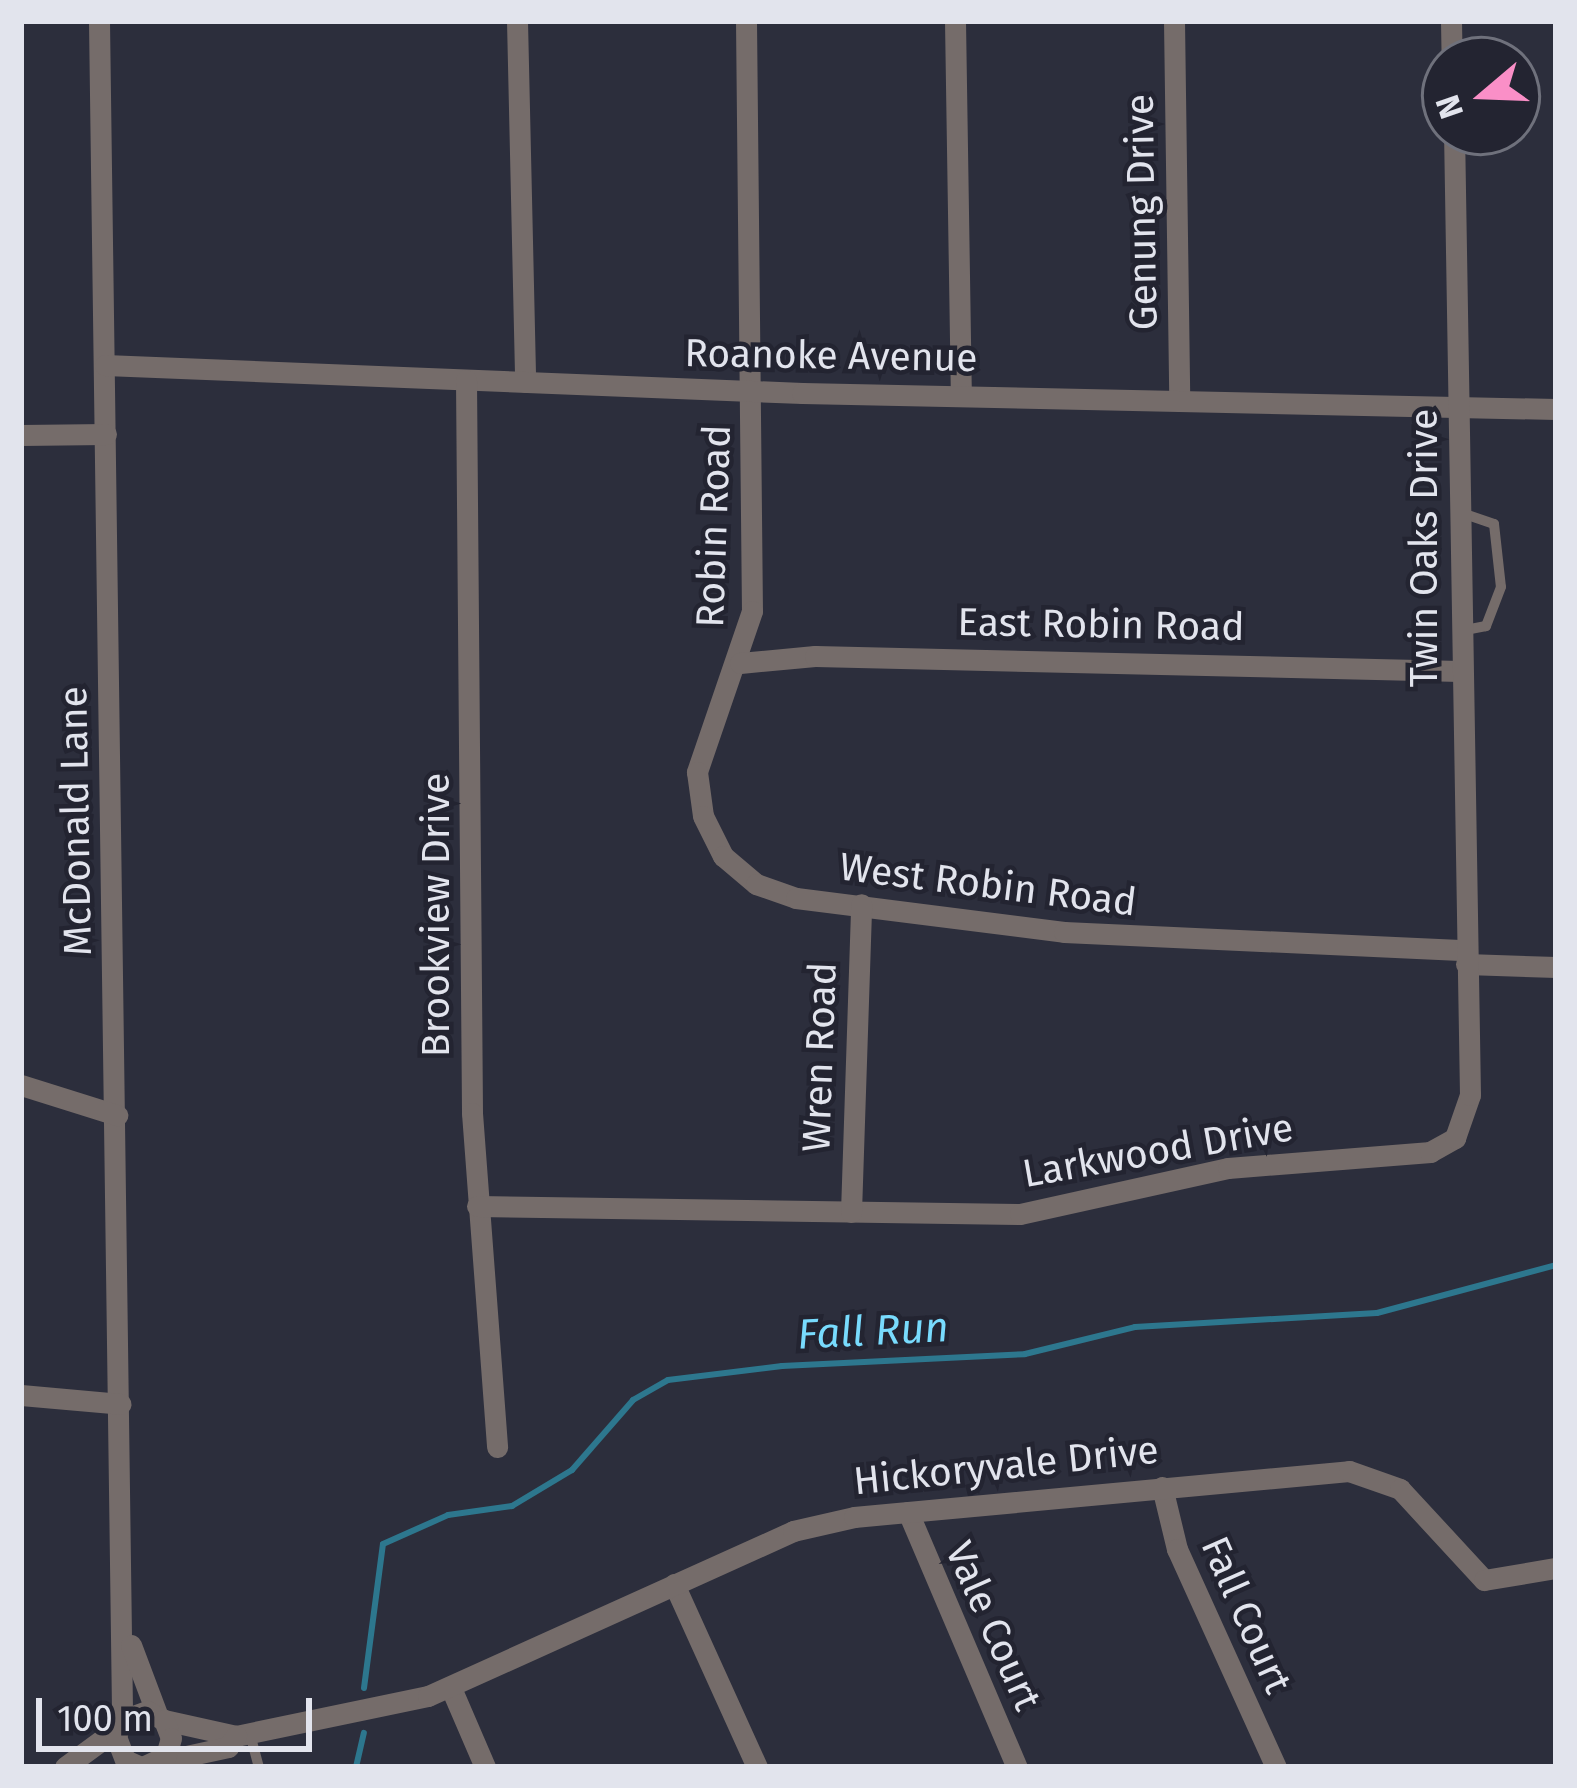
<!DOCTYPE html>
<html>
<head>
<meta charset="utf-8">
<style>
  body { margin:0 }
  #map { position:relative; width:1577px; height:1788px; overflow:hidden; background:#2c2e3c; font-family:"Fira Sans",sans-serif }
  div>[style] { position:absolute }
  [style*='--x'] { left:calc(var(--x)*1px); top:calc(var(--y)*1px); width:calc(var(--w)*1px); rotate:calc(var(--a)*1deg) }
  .stream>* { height:6px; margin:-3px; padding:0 3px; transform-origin:3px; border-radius:3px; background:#2d778e }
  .service>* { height:10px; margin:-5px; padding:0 5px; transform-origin:5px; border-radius:5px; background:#756c6a }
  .minor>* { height:21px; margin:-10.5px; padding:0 10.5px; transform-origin:10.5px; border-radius:10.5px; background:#756c6a }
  span { translate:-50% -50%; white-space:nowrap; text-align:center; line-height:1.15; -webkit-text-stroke:9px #232431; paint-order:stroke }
  .street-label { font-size:39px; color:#e2e4ed }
  .water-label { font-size:42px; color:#78dbfd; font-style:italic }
  .frame { position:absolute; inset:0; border:24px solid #e2e4ed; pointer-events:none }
  .north { position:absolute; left:1421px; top:36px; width:120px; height:120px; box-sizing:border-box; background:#232431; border:3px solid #6f717c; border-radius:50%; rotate:251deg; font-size:33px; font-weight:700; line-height:48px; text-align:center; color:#e2e4ed }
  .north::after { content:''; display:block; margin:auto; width:42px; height:54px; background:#fa8fc7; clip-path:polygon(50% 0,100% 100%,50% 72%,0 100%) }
  .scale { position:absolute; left:36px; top:1698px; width:276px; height:54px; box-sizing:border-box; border:6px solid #e2e4ed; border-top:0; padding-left:15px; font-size:36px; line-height:42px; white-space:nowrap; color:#e2e4ed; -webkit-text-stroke:9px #232431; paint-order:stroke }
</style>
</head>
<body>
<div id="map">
  <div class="stream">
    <i style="--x:364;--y:1688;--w:145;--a:-82.5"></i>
    <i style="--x:383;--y:1544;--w:71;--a:-24"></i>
    <i style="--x:448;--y:1515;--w:65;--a:-8"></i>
    <i style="--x:512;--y:1506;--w:70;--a:-31"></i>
    <i style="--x:572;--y:1470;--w:93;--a:-48.9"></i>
    <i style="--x:633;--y:1400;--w:40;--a:-29.7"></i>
    <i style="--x:668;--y:1380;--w:115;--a:-7"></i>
    <i style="--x:782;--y:1366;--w:243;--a:-2.8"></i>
    <i style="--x:1025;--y:1354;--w:113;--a:-13.8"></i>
    <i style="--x:1135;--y:1327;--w:242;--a:-3.3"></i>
    <i style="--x:1377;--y:1313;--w:185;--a:-15"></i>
    <i style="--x:356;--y:1767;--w:35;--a:-77"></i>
  </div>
  <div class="service">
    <i style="--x:1459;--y:512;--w:37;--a:19"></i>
    <i style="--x:1494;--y:524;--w:63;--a:83.7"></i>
    <i style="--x:1501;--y:587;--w:42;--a:111"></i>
    <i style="--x:1486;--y:626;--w:25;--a:169"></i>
    <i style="--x:250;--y:1734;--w:34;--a:75"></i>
  </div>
  <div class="minor">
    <i style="--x:99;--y:21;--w:1699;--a:89.22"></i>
    <i style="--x:517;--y:21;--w:361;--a:88.7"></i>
    <i style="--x:746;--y:21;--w:590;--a:89.42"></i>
    <i style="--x:752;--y:611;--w:170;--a:108.9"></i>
    <i style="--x:697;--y:772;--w:44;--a:82.2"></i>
    <i style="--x:703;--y:816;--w:45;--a:63.4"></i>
    <i style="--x:723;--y:856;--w:43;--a:40.3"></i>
    <i style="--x:756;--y:884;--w:42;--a:19.3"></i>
    <i style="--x:796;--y:898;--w:270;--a:7.2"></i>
    <i style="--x:1064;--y:932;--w:402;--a:2.6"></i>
    <i style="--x:955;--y:21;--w:374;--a:89.1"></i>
    <i style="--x:1174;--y:21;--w:380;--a:89.2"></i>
    <i style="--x:1451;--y:21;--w:39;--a:89"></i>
    <i style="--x:105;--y:365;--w:698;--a:2.3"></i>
    <i style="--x:802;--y:393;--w:754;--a:1.22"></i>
    <i style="--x:466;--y:380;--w:733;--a:89.53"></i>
    <i style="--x:472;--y:1113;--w:335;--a:85.7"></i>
    <i style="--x:21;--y:435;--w:85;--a:-0.7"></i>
    <i style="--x:740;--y:663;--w:75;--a:-5.3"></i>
    <i style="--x:815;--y:656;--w:645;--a:1.33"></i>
    <i style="--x:1466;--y:964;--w:90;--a:1.9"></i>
    <i style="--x:21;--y:1085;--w:101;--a:17.4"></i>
    <i style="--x:477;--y:1206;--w:543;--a:0.84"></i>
    <i style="--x:1020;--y:1214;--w:213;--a:-12.5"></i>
    <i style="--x:1228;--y:1168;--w:203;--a:-4.5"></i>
    <i style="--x:1430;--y:1152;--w:29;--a:-29"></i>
    <i style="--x:1455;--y:1138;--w:46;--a:-70.8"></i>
    <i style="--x:1470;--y:1095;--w:963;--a:-90.95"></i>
    <i style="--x:851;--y:1212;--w:308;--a:-88.1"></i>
    <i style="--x:21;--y:1395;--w:100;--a:5.1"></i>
    <i style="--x:1162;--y:1487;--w:64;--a:76.4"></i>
    <i style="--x:1177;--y:1549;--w:239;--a:65.6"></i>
    <i style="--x:908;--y:1512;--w:277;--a:66.9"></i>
    <i style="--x:674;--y:1584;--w:201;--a:65.6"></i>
    <i style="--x:131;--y:1645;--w:74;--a:69.4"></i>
    <i style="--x:451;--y:1688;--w:86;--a:66.7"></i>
    <i style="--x:164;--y:1720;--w:74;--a:12.5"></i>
    <i style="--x:236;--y:1736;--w:196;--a:-11.8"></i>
    <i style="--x:428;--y:1696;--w:401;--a:-24.3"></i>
    <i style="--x:793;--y:1531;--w:63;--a:-12.9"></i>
    <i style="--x:854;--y:1517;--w:497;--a:-5.3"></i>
    <i style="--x:1349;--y:1471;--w:54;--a:19.4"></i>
    <i style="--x:1400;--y:1489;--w:124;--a:47.3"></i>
    <i style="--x:1484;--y:1580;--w:73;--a:-9.5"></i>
    <i style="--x:159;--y:1762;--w:71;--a:-12.3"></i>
    <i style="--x:228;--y:1747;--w:14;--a:-54"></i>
    <i style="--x:65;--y:1767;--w:66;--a:-36.3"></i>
    <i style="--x:141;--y:1767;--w:17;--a:-156"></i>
    <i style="--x:125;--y:1760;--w:26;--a:-111"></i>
    <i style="--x:116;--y:1736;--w:17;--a:-69"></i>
    <i style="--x:122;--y:1720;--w:27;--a:-20"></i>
    <i style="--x:147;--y:1711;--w:19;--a:28"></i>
    <i style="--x:164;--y:1720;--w:19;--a:69"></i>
    <i style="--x:171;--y:1738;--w:19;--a:106"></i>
    <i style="--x:166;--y:1756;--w:26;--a:155"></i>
  </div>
  <div class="street-label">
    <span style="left:1142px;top:212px;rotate:-91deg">Genung Drive</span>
    <span style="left:831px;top:356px;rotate:1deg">Roanoke Avenue</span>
    <span style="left:714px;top:526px;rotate:-88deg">Robin Road</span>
    <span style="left:1424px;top:548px;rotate:-90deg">Twin Oaks Drive</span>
    <span style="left:1101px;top:625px;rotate:1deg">East Robin Road</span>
    <span style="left:76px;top:821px;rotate:-91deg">McDonald Lane</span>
    <span style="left:988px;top:885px;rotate:7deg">West Robin Road</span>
    <span style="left:436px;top:915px;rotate:-90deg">Brookview Drive</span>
    <span style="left:820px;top:1057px;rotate:-88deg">Wren Road</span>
    <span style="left:1158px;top:1151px;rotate:-10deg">Larkwood Drive</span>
    <span style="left:1006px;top:1466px;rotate:-6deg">Hickoryvale Drive</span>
    <span style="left:1246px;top:1615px;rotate:66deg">Fall Court</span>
    <span style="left:993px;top:1626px;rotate:66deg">Vale Court</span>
  </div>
  <div class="water-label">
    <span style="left:873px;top:1331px;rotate:-3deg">Fall Run</span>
  </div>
  <div class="frame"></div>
  <div class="north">N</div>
  <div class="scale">100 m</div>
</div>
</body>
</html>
